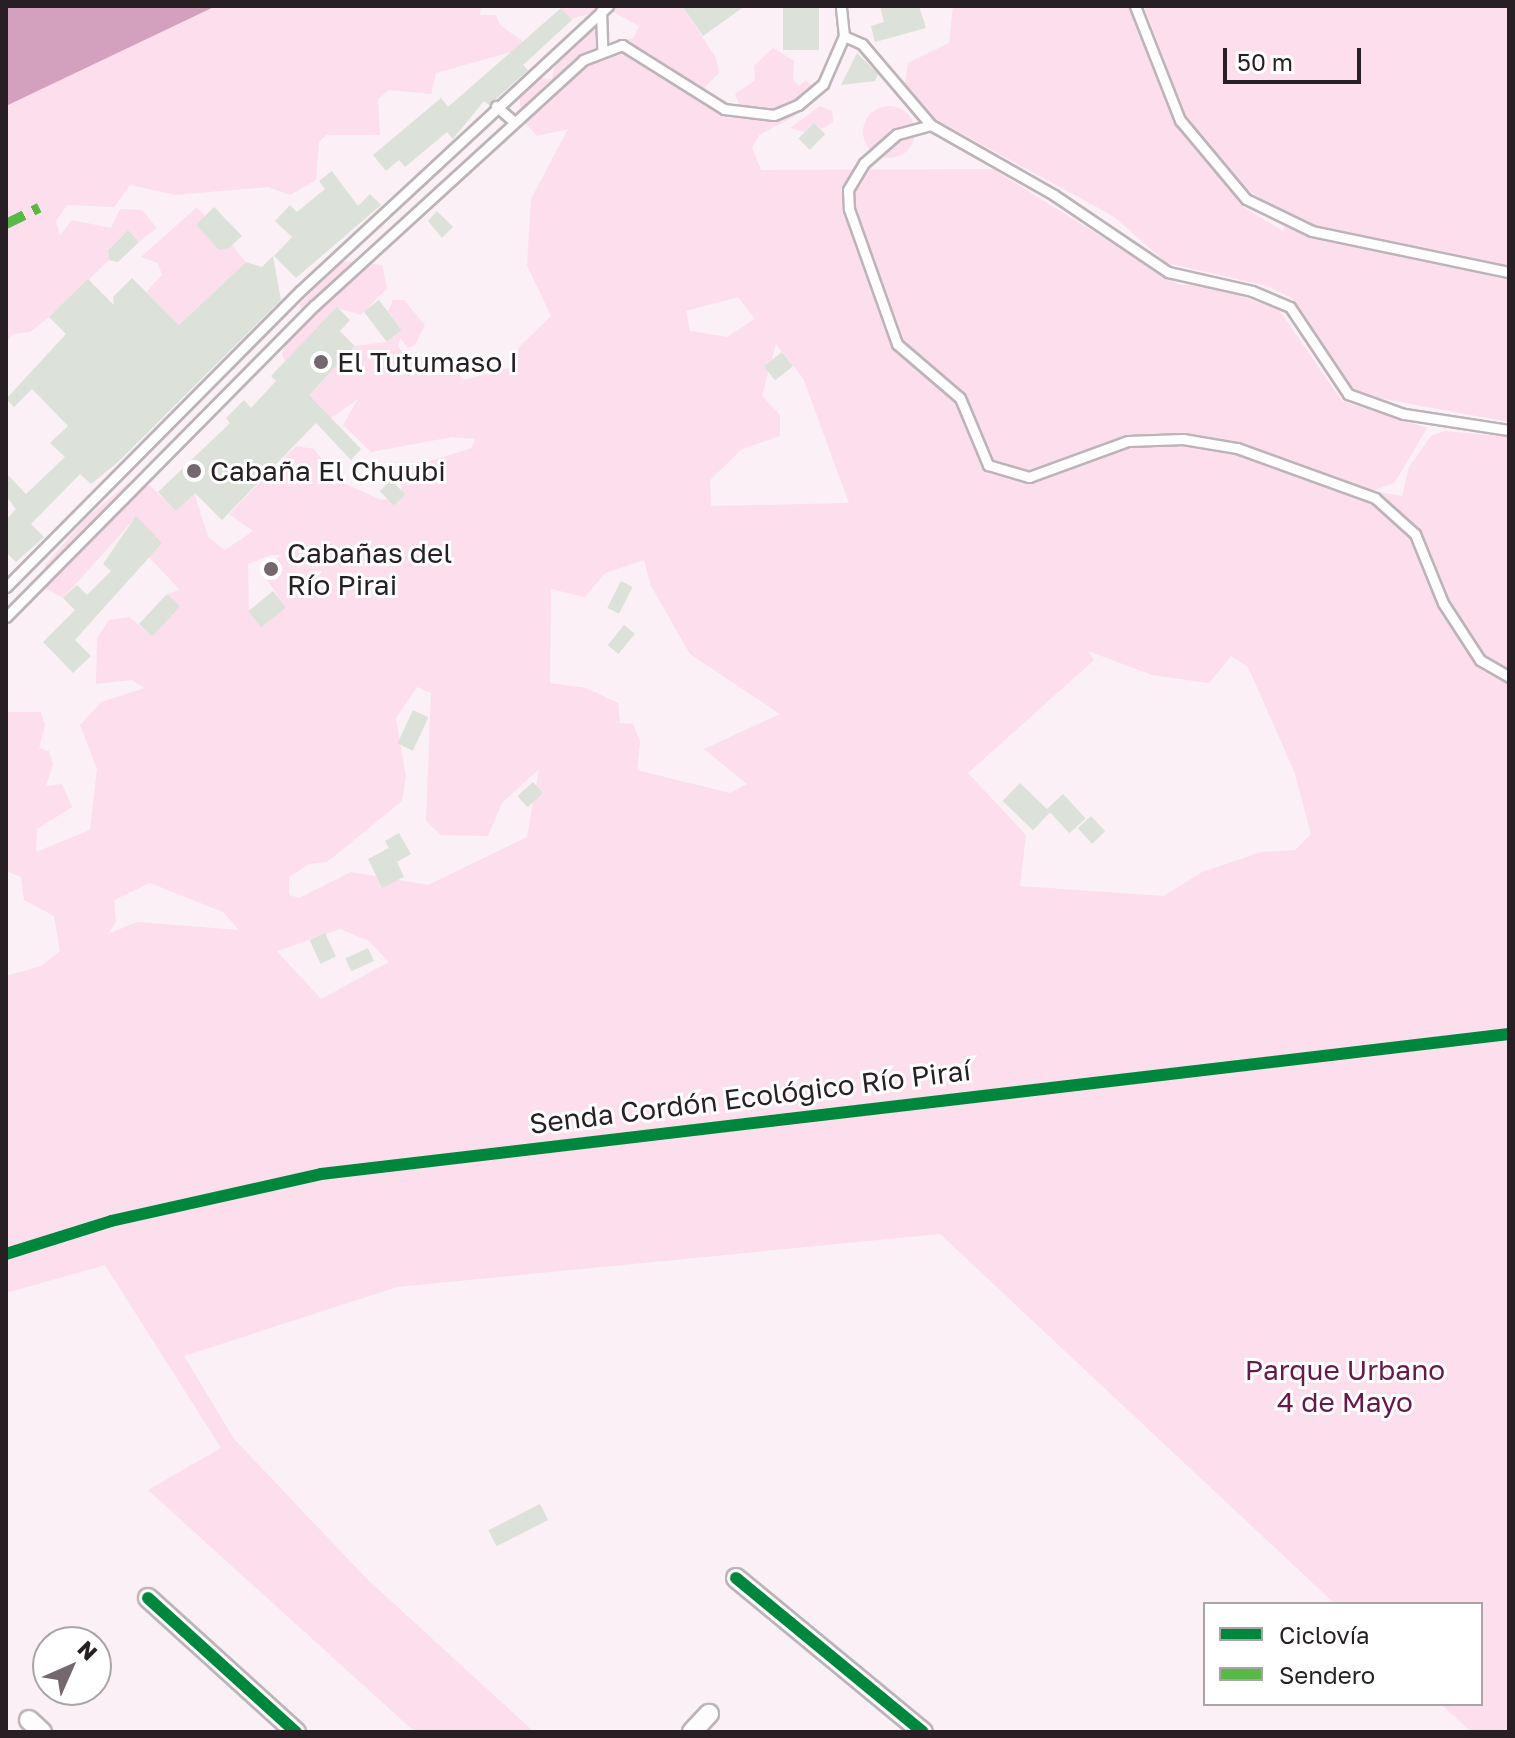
<!DOCTYPE html>
<html>
<head>
<meta charset="utf-8">
<style>
	body { margin:0 }
	#map { position:relative; width:1515px; height:1738px; overflow:hidden; background:#faf0f5; font-family:"Golos Text",sans-serif }
	div>[style] { position:absolute }
	.green>* { inset:0; background:#fcdeed }
	.round { border-radius:50% }
	.water>* { inset:0; background:#d3a1bd }
	.building>* { inset:0; background:#dce2da; transform-origin:0 0 }
	.roads { filter:drop-shadow(2px 0 #bdb4b8) drop-shadow(-2px 0 #bdb4b8) drop-shadow(0 2px #bdb4b8) drop-shadow(0 -2px #bdb4b8) }
	.lane>* { height:9px; margin:-4.5px; padding:0 4.5px; transform-origin:4.5px; border-radius:4.5px; background:#fefdfe }
	.street>* { height:18px; margin:-9px; padding:0 9px; transform-origin:9px; border-radius:9px; background:#fefdfe }
	.quiet>* { height:10px; margin-top:-5px; transform-origin:0; background:repeating-linear-gradient(90deg,#58b947 0 20px,transparent 0 30px) }
	.cycleway>* { height:12px; margin:-6px; padding:0 6px; transform-origin:6px; border-radius:6px; background:#00873e }
	.dots>* { width:22px; height:22px; translate:-50% -50%; box-sizing:border-box; border:4px solid #fff; border-radius:50% }
	span { translate:-50% -50%; white-space:nowrap; text-align:center; line-height:1.15; -webkit-text-stroke:6px #fff; paint-order:stroke }
	.poi-label { font-size:28px; color:#281f24 }
	.left { translate:0 -50%; text-align:left }
	.street-label { font-size:28px; color:#281f24 }
	.park-label { font-size:28px; color:#67184c }
	.frame { position:absolute; inset:0; border:8px solid #281f24; pointer-events:none }
	.legend { position:absolute; left:1203px; top:1602px; width:280px; height:104px; box-sizing:border-box; background:#fff; border:2px solid #a9a5a7; margin:0; padding:10px 14px; list-style:none; font-size:24px; color:#281f24 }
	.legend li { display:flex; align-items:center; gap:16px; height:40px }
	.legend b { width:40px; border:2px solid #a9a5a7 }
	.north { position:absolute; left:32px; top:1626px; width:80px; height:80px; box-sizing:border-box; background:#fff; border:2px solid #a9a5a7; border-radius:50%; rotate:45deg; font-size:22px; font-weight:700; line-height:32px; text-align:center; color:#281f24 }
	.north::after { content:''; display:block; margin:auto; width:28px; height:36px; background:#72686d; clip-path:polygon(50% 0,100% 100%,50% 72%,0 100%) }
	.scale { position:absolute; left:1223px; top:48px; width:138px; height:36px; box-sizing:border-box; border:4px solid #281f24; border-top:0; padding-left:10px; font-size:24px; line-height:28px; white-space:nowrap; color:#281f24; -webkit-text-stroke:6px #fff; paint-order:stroke }
</style>
</head>
<body>
<div id="map">
	<div class="green">
		<i style="clip-path:polygon(216px 6px,481px 6px,480px 15px,496px 15px,500px 25px,521px 40px,522px 49px,436px 73px,431px 94px,389px 90px,378px 99px,380px 135px,326px 135px,319px 142px,316px 180px,290px 195px,268px 187px,175px 195px,130px 185px,114px 207px,67px 205px,56px 221px,60px 235px,72px 220px,111px 228px,120px 209px,142px 210px,157px 228px,139px 242px,128px 230px,108px 249px,109px 260px,49px 317px,30px 332px,12px 334px,6px 344px,6px 106px)"></i>
		<i style="clip-path:polygon(evenodd,559px 6px,682px 6px,716px 58px,719px 73px,703px 89px,732px 117px,744px 114px,735px 94px,755px 80px,754px 66px,773px 48px,794px 61px,793px 80px,799px 86px,806px 80px,816px 91px,795px 116px,759px 135px,752px 148px,761px 170px,993px 169px,1177px 284px,1219px 288px,1279px 310px,1342px 401px,1427px 428px,1395px 482px,1373px 491px,1402px 496px,1409px 467px,1431px 436px,1445px 431px,1509px 437px,1509px 1732px,1471px 1732px,1441px 1704px,1481px 1704px,1481px 1604px,1335px 1604px,940px 1234px,397px 1287px,184px 1356px,234px 1439px,367px 1579px,534px 1732px,415px 1732px,148px 1490px,221px 1448px,105px 1265px,6px 1293px,6px 976px,41px 966px,60px 951px,54px 916px,24px 900px,21px 877px,6px 871px,6px 712px,41px 712px,45px 725px,39px 748px,49px 751px,53px 764px,46px 786px,62px 784px,72px 807px,37px 829px,36px 852px,90px 830px,97px 769px,80px 725px,101px 702px,145px 688px,132px 680px,96px 684px,97px 638px,109px 620px,129px 617px,151px 635px,180px 606px,167px 594px,180px 590px,149px 557px,162px 543px,136px 517px,63px 598px,45px 588px,45px 565px,86px 518px,127px 484px,150px 486px,176px 510px,194px 492px,208px 537px,225px 550px,253px 531px,229px 514px,296px 446px,314px 449px,326px 465px,328px 484px,339px 481px,381px 500px,401px 498px,402px 480px,414px 466px,472px 448px,475px 439px,452px 437px,371px 452px,343px 425px,358px 399px,331px 418px,309px 395px,355px 346px,387px 342px,402px 330px,388px 311px,393px 300px,404px 300px,425px 325px,415px 345px,408px 348px,400px 338px,398px 347px,415px 363px,431px 353px,450px 357px,463px 380px,513px 367px,519px 347px,551px 316px,527px 265px,531px 199px,568px 129px,537px 136px,521px 118px,519px 87px,534px 77px,552px 79px,556px 57px,573px 51px,578px 37px,591px 30px,610px 32px,611px 48px,634px 37px,639px 26px,607px 9px,570px 19px,559px 6px,738px 297px,755px 319px,727px 337px,690px 331px,686px 311px,738px 297px,559px 6px,776px 344px,803px 378px,849px 503px,711px 506px,710px 480px,742px 449px,780px 436px,780px 415px,762px 396px,776px 344px,559px 6px,271px 555px,282px 555px,267px 564px,265px 577px,286px 607px,262px 627px,249px 612px,248px 564px,271px 555px,559px 6px,644px 560px,651px 586px,690px 654px,780px 714px,704px 749px,747px 784px,730px 793px,637px 770px,640px 741px,633px 724px,620px 723px,618px 703px,586px 688px,550px 683px,551px 589px,585px 597px,605px 573px,644px 560px,559px 6px,1088px 651px,1152px 675px,1209px 683px,1231px 656px,1248px 667px,1294px 771px,1311px 834px,1295px 850px,1261px 852px,1202px 872px,1164px 896px,1020px 886px,1026px 835px,968px 773px,1094px 660px,1088px 651px,559px 6px,417px 687px,431px 693px,426px 821px,441px 835px,488px 836px,502px 803px,539px 769px,527px 837px,428px 885px,351px 872px,299px 898px,289px 895px,289px 877px,309px 864px,327px 862px,402px 801px,406px 777px,396px 718px,417px 687px,559px 6px,150px 883px,223px 912px,239px 930px,137px 922px,108px 934px,116px 922px,114px 900px,150px 883px,559px 6px,340px 929px,369px 941px,389px 962px,321px 999px,277px 951px,340px 929px)"></i>
		<i style="clip-path:polygon(953px 6px,1128px 6px,1173px 121px,1242px 206px,1284px 232px,1285px 214px,1245px 188px,1185px 114px,1144px 6px,1509px 6px,1509px 274px,1461px 269px,1509px 280px,1509px 422px,1362px 395px,1349px 387px,1292px 298px,1267px 286px,1167px 263px,1113px 216px,935px 119px,905px 84px,908px 63px,949px 43px)"></i>
		<i style="clip-path:polygon(820px 106px,832px 111px,833px 122px,821px 129px,814px 123px,805px 132px,790px 128px)"></i>
		<i class="round" style="left:863px;top:106px;width:52px;height:52px"></i>
		<i style="clip-path:polygon(197px 207px,205px 216px,196px 225px,219px 250px,232px 245px,246px 262px,179px 325px,146px 292px,162px 275px,158px 263px,141px 257px)"></i>
		<i style="clip-path:polygon(339px 261px,382px 265px,387px 288px,361px 315px,337px 308px,286px 366px,282px 353px,302px 316px,300px 304px)"></i>
	</div>
	<div class="water">
		<i style="clip-path:polygon(6px 6px,216px 6px,6px 106px)"></i>
	</div>
	<div class="building">
		<i style="clip-path:polygon(682px 6px,745px 6px,703px 36px)"></i>
		<i style="left:783px;top:6px;width:36px;height:44px"></i>
		<i style="clip-path:polygon(880px 6px,919px 6px,926px 28px,875px 42px,871px 26px,884px 22px)"></i>
		<i style="clip-path:polygon(561px 8px,572px 20px,523px 65px,528px 70px,489px 105px,484px 101px,453px 139px,447px 132px,405px 167px,399px 160px,386px 171px,373px 155px,441px 98px,448px 107px)"></i>
		<i style="clip-path:polygon(857px 53px,878px 74px,875px 81px,841px 85px)"></i>
		<i style="left:814px;top:123px;width:16px;height:22px;rotate:45deg"></i>
		<i style="clip-path:polygon(332px 171px,358px 206px,370px 194px,381px 205px,296px 278px,274px 256px,292px 237px,275px 221px,290px 205px,297px 212px,325px 189px,319px 181px)"></i>
		<i style="clip-path:polygon(214px 207px,242px 236px,229px 248px,219px 250px,196px 225px)"></i>
		<i style="clip-path:polygon(437px 211px,453px 227px,442px 238px,428px 221px)"></i>
		<i style="clip-path:polygon(128px 230px,139px 242px,118px 262px,109px 260px,108px 250px)"></i>
		<i style="clip-path:polygon(273px 256px,281px 300px,118px 462px,91px 484px,80px 474px,31px 524px,44px 537px,16px 562px,6px 552px,6px 520px,16px 509px,6px 496px,6px 473px,26px 494px,65px 457px,50px 443px,68px 426px,32px 389px,14px 407px,6px 399px,66px 334px,49px 317px,88px 279px,114px 305px,113px 297px,132px 278px,179px 325px,246px 262px,262px 267px)"></i>
		<i style="left:379px;top:300px;width:38px;height:19px;rotate:53deg"></i>
		<i style="clip-path:polygon(337px 307px,350px 320px,340px 331px,355px 346px,309px 395px,361px 449px,351px 460px,316px 423px,222px 520px,195px 493px,176px 511px,158px 492px,230px 423px,226px 418px,244px 400px,251px 408px,276px 381px,271px 376px)"></i>
		<i style="left:782px;top:352px;width:18px;height:23px;rotate:52deg"></i>
		<i style="left:391px;top:480px;width:20px;height:16px;rotate:45deg"></i>
		<i style="clip-path:polygon(136px 516px,162px 543px,75px 640px,91px 656px,73px 673px,43px 642px,75px 610px,63px 598px,77px 585px,87px 595px,111px 571px,103px 564px)"></i>
		<i style="left:621px;top:581px;width:13px;height:30px;rotate:27deg"></i>
		<i style="left:273px;top:591px;width:21px;height:32px;rotate:51deg"></i>
		<i style="left:167px;top:594px;width:18px;height:41px;rotate:43deg"></i>
		<i style="left:624px;top:625px;width:14px;height:26px;rotate:39deg"></i>
		<i style="left:413px;top:710px;width:17px;height:37px;rotate:25deg"></i>
		<i style="left:533px;top:782px;width:15px;height:21px;rotate:48deg"></i>
		<i style="left:1020px;top:783px;width:42px;height:25px;rotate:44deg"></i>
		<i style="left:1063px;top:794px;width:33px;height:22px;rotate:47deg"></i>
		<i style="left:1091px;top:816px;width:21px;height:18px;rotate:47deg"></i>
		<i style="clip-path:polygon(399px 833px,411px 854px,397px 862px,404px 877px,382px 888px,368px 859px,389px 848px,385px 841px)"></i>
		<i style="left:325px;top:933px;width:26px;height:17px;rotate:65deg"></i>
		<i style="left:368px;top:948px;width:14px;height:25px;rotate:65deg"></i>
		<i style="left:540px;top:1504px;width:18px;height:58px;rotate:63deg"></i>
	</div>
	<div class="roads">
		<div class="lane">
			<i style="left:1135px;top:6px;width:123px;rotate:68.5deg"></i>
			<i style="left:1180px;top:120px;width:103px;rotate:50.1deg"></i>
			<i style="left:1246px;top:199px;width:73px;rotate:25.9deg"></i>
			<i style="left:1312px;top:231px;width:201px;rotate:11.8deg"></i>
			<i style="left:601px;top:11px;width:37px;rotate:88deg"></i>
			<i style="left:844px;top:36px;width:20px;rotate:24deg"></i>
			<i style="left:862px;top:44px;width:106px;rotate:49.6deg"></i>
			<i style="left:931px;top:125px;width:142px;rotate:29.6deg"></i>
			<i style="left:1054px;top:195px;width:138px;rotate:34deg"></i>
			<i style="left:1168px;top:272px;width:86px;rotate:12.7deg"></i>
			<i style="left:1252px;top:291px;width:41px;rotate:22.8deg"></i>
			<i style="left:1290px;top:307px;width:105px;rotate:56.3deg"></i>
			<i style="left:1348px;top:394px;width:59px;rotate:19.7deg"></i>
			<i style="left:1404px;top:414px;width:106px;rotate:8.7deg"></i>
			<i style="left:496px;top:106px;width:23px;rotate:41deg"></i>
			<i style="left:931px;top:125px;width:35px;rotate:165deg"></i>
			<i style="left:897px;top:134px;width:44px;rotate:138.7deg"></i>
			<i style="left:864px;top:163px;width:31px;rotate:121deg"></i>
			<i style="left:848px;top:190px;width:19px;rotate:87deg"></i>
			<i style="left:849px;top:209px;width:143px;rotate:70.4deg"></i>
			<i style="left:897px;top:344px;width:83px;rotate:40.6deg"></i>
			<i style="left:960px;top:398px;width:73px;rotate:67.3deg"></i>
			<i style="left:988px;top:465px;width:43px;rotate:16.3deg"></i>
			<i style="left:1029px;top:477px;width:105px;rotate:-20deg"></i>
			<i style="left:1128px;top:441px;width:55px;rotate:-2.1deg"></i>
			<i style="left:1183px;top:439px;width:55px;rotate:9.5deg"></i>
			<i style="left:1237px;top:448px;width:147px;rotate:19.9deg"></i>
			<i style="left:1375px;top:498px;width:54px;rotate:42deg"></i>
			<i style="left:1415px;top:534px;width:74px;rotate:67.9deg"></i>
			<i style="left:1443px;top:603px;width:68px;rotate:57deg"></i>
			<i style="left:1480px;top:660px;width:34px;rotate:30deg"></i>
			<i style="left:6px;top:587px;width:417px;rotate:-45.2deg"></i>
			<i style="left:300px;top:291px;width:420px;rotate:-42.8deg"></i>
			<i style="left:6px;top:617px;width:439px;rotate:-45.3deg"></i>
			<i style="left:315px;top:305px;width:363px;rotate:-42.4deg"></i>
			<i style="left:583px;top:60px;width:42px;rotate:-21deg"></i>
			<i style="left:622px;top:45px;width:120px;rotate:32.1deg"></i>
			<i style="left:724px;top:109px;width:50px;rotate:6.8deg"></i>
			<i style="left:774px;top:115px;width:26px;rotate:-23deg"></i>
			<i style="left:798px;top:105px;width:33px;rotate:-40deg"></i>
			<i style="left:823px;top:84px;width:52px;rotate:-66.4deg"></i>
			<i style="left:844px;top:36px;width:30px;rotate:-96deg"></i>
		</div>
		<div class="street">
			<i style="left:736px;top:1578px;width:242px;rotate:39.5deg"></i>
			<i style="left:148px;top:1598px;width:200px;rotate:42.2deg"></i>
			<i style="left:29px;top:1720px;width:18px;rotate:43deg"></i>
			<i style="left:692px;top:1732px;width:25px;rotate:-47deg"></i>
		</div>
	</div>
	<div class="quiet">
		<i style="left:6px;top:224px;width:37px;rotate:-26deg"></i>
	</div>
	<div class="cycleway">
		<i style="left:6px;top:1254px;width:110px;rotate:-17.4deg"></i>
		<i style="left:111px;top:1221px;width:215px;rotate:-12.6deg"></i>
		<i style="left:321px;top:1174px;width:1196px;rotate:-6.72deg"></i>
		<i style="left:736px;top:1578px;width:242px;rotate:39.5deg"></i>
		<i style="left:148px;top:1598px;width:200px;rotate:42.2deg"></i>
	</div>
	<div class="dots">
		<i style="left:321px;top:362px;background:#72686d"></i>
		<i style="left:194px;top:471px;background:#72686d"></i>
		<i style="left:271px;top:569px;background:#72686d"></i>
	</div>
	<div class="poi-label">
		<span class="left" style="left:337px;top:362px">El Tutumaso I</span>
		<span class="left" style="left:210px;top:471px">Cabaña El Chuubi</span>
		<span class="left" style="left:287px;top:569px">Cabañas del<br>Río Pirai</span>
	</div>
	<div class="street-label">
		<span style="left:750px;top:1097px;rotate:-7deg">Senda Cordón Ecológico Río Piraí</span>
	</div>
	<div class="park-label">
		<span style="left:1345px;top:1386px">Parque Urbano<br>4 de Mayo</span>
	</div>
	<div class="frame"></div>
	<ul class="legend">
	<li><b style="height:10px;background:#00873e"></b>Ciclovía</li>
	<li><b style="height:10px;background:#58b947"></b>Sendero</li>
	</ul>
	<div class="north">N</div>
	<div class="scale">50 m</div>
</div>
</body>
</html>
